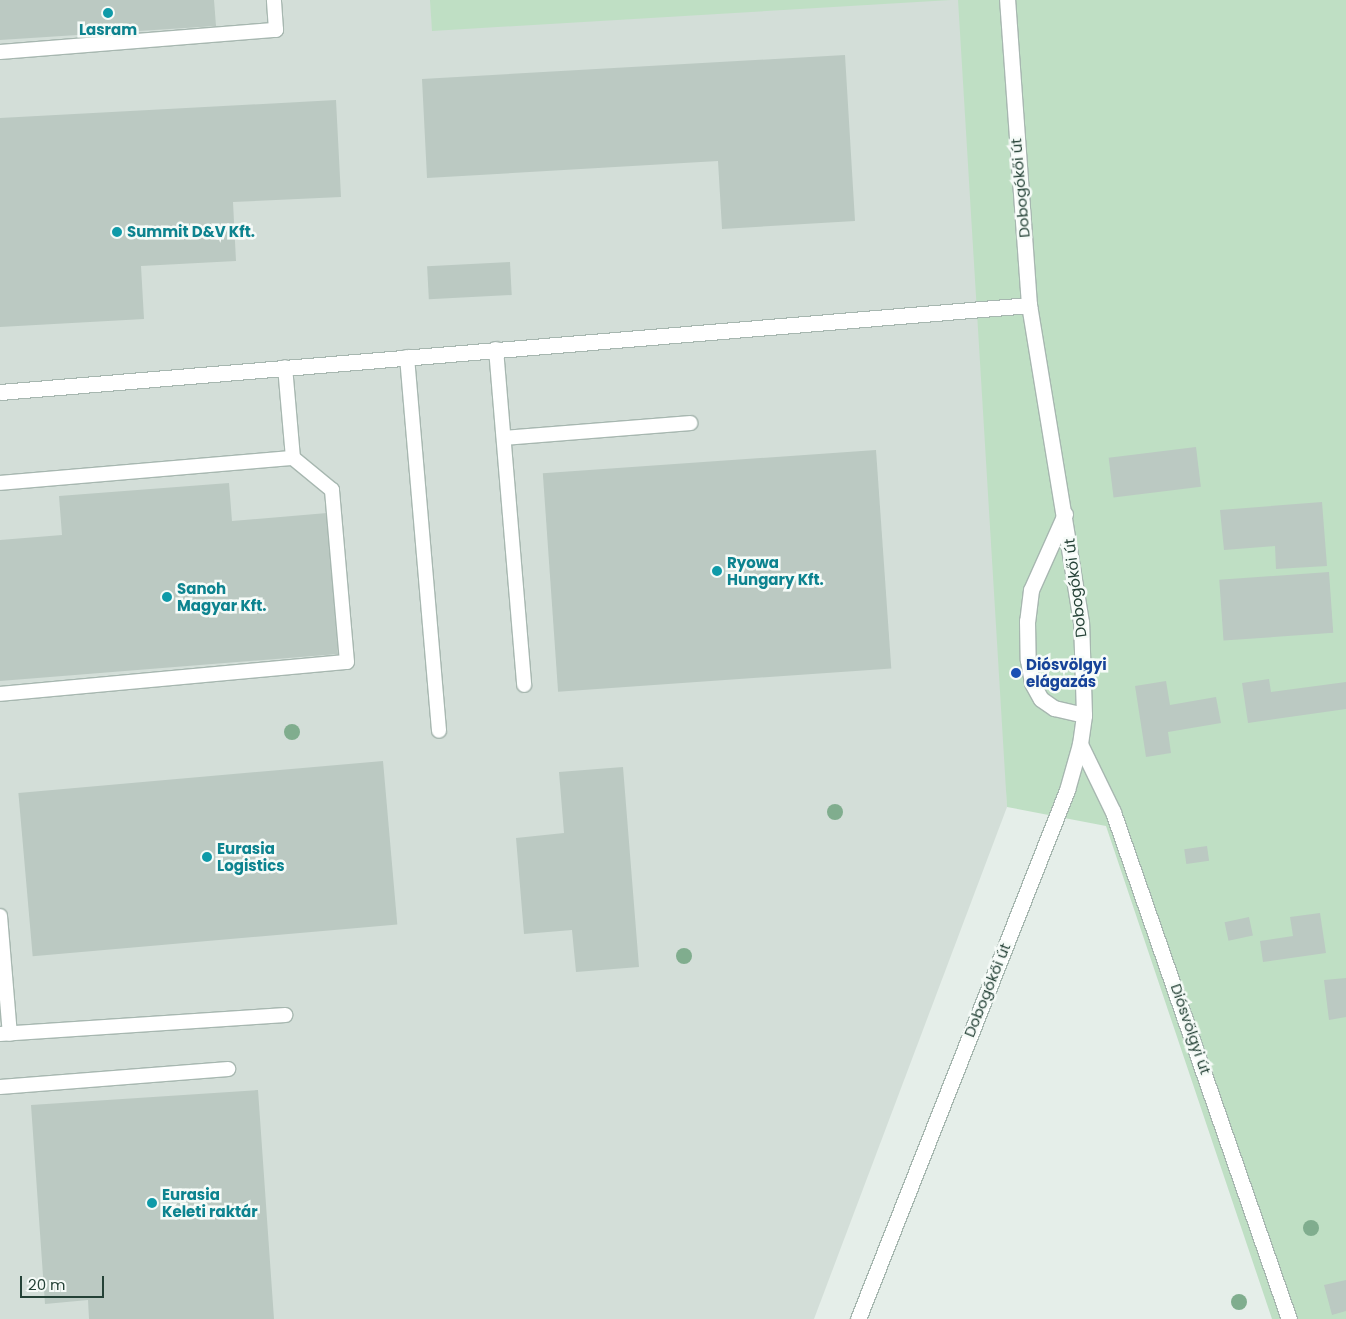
<!DOCTYPE html>
<html>
<head>
<meta charset="utf-8">
<style>
	body { margin:0 }
	#map { position:relative; width:1346px; height:1319px; overflow:hidden; background:#e5eee9; font-family:Poppins,sans-serif }
	div>[style] { position:absolute }
	.built>* { inset:0; background:#d3ded8 }
	.green>* { inset:0; background:#bfdfc4 }
	.building>* { inset:0; background:#bbc9c2; transform-origin:0 0 }
	.roads { filter:drop-shadow(1px 0 #a7b7b0) drop-shadow(-1px 0 #a7b7b0) drop-shadow(0 1px #a7b7b0) drop-shadow(0 -1px #a7b7b0) }
	.lane>* { height:14px; margin:-7px; padding:0 7px; transform-origin:7px; border-radius:7px; background:#fff }
	.street>* { height:15px; margin:-7.5px; padding:0 7.5px; transform-origin:7.5px; border-radius:7.5px; background:#fff }
	.secondary>* { height:15px; margin:-7.5px; padding:0 7.5px; transform-origin:7.5px; border-radius:7.5px; background:#fff }
	.trees>* { width:16px; height:16px; margin:-8px; border-radius:50%; background:#80ad8e }
	.dots>* { width:14px; height:14px; translate:-50% -50%; box-sizing:border-box; border:2px solid #f6fbf8; border-radius:50% }
	span { translate:-50% -50%; white-space:nowrap; text-align:center; line-height:1.15; -webkit-text-stroke:5px #f6fbf8; paint-order:stroke }
	.culture-label { font-size:15px; color:#0d838f; font-weight:700 }
	.left { translate:0 -50%; text-align:left }
	.street-label { font-size:15px; color:#244136 }
	.transit-label { font-size:15px; color:#164399; font-weight:700 }
	.scale { position:absolute; left:20px; top:1276px; width:84px; height:22px; box-sizing:border-box; border:2px solid #244136; border-top:0; padding-left:6px; font-size:15px; line-height:18px; white-space:nowrap; color:#244136; -webkit-text-stroke:4px #f6fbf8; paint-order:stroke }
</style>
</head>
<body>
<div id="map">
	<div class="built">
		<i style="clip-path:polygon(0 0,966px 0,998px 567px,1007px 807px,814px 1319px,0 1319px)"></i>
	</div>
	<div class="green">
		<i style="clip-path:polygon(430px 0,951px 0,432px 31px)"></i>
		<i style="clip-path:polygon(958px 0,1346px 0,1346px 1319px,1272px 1319px,1106px 826px,1007px 807px)"></i>
	</div>
	<div class="building">
		<i style="clip-path:polygon(0 0,214px 0,216px 26px,0 40px)"></i>
		<i style="clip-path:polygon(845px 55px,855px 221px,722px 229px,718px 161px,427px 178px,422px 79px)"></i>
		<i style="clip-path:polygon(336px 100px,341px 197px,233px 202px,236px 261px,141px 266px,144px 319px,0 327px,0 118px)"></i>
		<i style="left:510px;top:262px;width:33px;height:83px;rotate:87deg"></i>
		<i style="left:1196px;top:447px;width:40px;height:88px;rotate:83deg"></i>
		<i style="left:876px;top:450px;width:219px;height:334px;rotate:86deg"></i>
		<i style="clip-path:polygon(229px 483px,232px 521px,327px 513px,338px 654px,0 681px,0 540px,62px 535px,59px 496px)"></i>
		<i style="clip-path:polygon(1322px 502px,1327px 566px,1276px 569px,1275px 546px,1224px 550px,1220px 510px)"></i>
		<i style="left:1329px;top:572px;width:61px;height:110px;rotate:86deg"></i>
		<i style="clip-path:polygon(1269px 679px,1271px 692px,1346px 682px,1346px 709px,1248px 723px,1242px 683px)"></i>
		<i style="clip-path:polygon(1166px 681px,1170px 705px,1216px 697px,1221px 723px,1168px 732px,1171px 753px,1146px 757px,1135px 686px)"></i>
		<i style="left:383px;top:761px;width:164px;height:366px;rotate:85deg"></i>
		<i style="clip-path:polygon(623px 767px,639px 967px,576px 972px,572px 930px,524px 934px,516px 838px,564px 833px,559px 772px)"></i>
		<i style="left:1207px;top:846px;width:15px;height:23px;rotate:82deg"></i>
		<i style="clip-path:polygon(1320px 913px,1326px 953px,1263px 962px,1260px 941px,1293px 936px,1290px 917px)"></i>
		<i style="left:1249px;top:917px;width:19px;height:25px;rotate:78deg"></i>
		<i style="clip-path:polygon(1346px 978px,1346px 1017px,1329px 1020px,1324px 980px)"></i>
		<i style="clip-path:polygon(258px 1090px,274px 1319px,89px 1319px,88px 1300px,45px 1304px,31px 1105px)"></i>
		<i style="clip-path:polygon(1346px 1280px,1346px 1311px,1332px 1315px,1324px 1285px)"></i>
	</div>
	<div class="roads">
		<div class="lane">
			<i style="left:0;top:52px;width:277px;rotate:-4.6deg"></i>
			<i style="left:276px;top:30px;width:30px;rotate:-94deg"></i>
			<i style="left:496px;top:349px;width:337px;rotate:85.2deg"></i>
			<i style="left:407px;top:357px;width:375px;rotate:85.1deg"></i>
			<i style="left:504px;top:438px;width:187px;rotate:-4.6deg"></i>
			<i style="left:0;top:483px;width:294px;rotate:-4.9deg"></i>
			<i style="left:0;top:694px;width:348px;rotate:-5.3deg"></i>
			<i style="left:347px;top:662px;width:173px;rotate:-95deg"></i>
			<i style="left:332px;top:490px;width:50px;rotate:-140.6deg"></i>
			<i style="left:293px;top:458px;width:91px;rotate:-95deg"></i>
			<i style="left:0;top:916px;width:118px;rotate:85.2deg"></i>
			<i style="left:0;top:1034px;width:286px;rotate:-3.8deg"></i>
			<i style="left:0;top:1087px;width:229px;rotate:-4.5deg"></i>
		</div>
		<div class="street">
			<i style="left:0;top:392px;width:1033px;rotate:-4.83deg"></i>
			<i style="left:1065px;top:514px;width:83px;rotate:114.1deg"></i>
			<i style="left:1031px;top:590px;width:31px;rotate:97deg"></i>
			<i style="left:1027px;top:621px;width:39px;rotate:89deg"></i>
			<i style="left:1028px;top:660px;width:23px;rotate:80deg"></i>
			<i style="left:1032px;top:683px;width:18px;rotate:61deg"></i>
			<i style="left:1041px;top:699px;width:16px;rotate:35deg"></i>
			<i style="left:1054px;top:708px;width:31px;rotate:13deg"></i>
			<i style="left:1080px;top:744px;width:76px;rotate:64.1deg"></i>
			<i style="left:1113px;top:812px;width:537px;rotate:70.86deg"></i>
		</div>
		<div class="secondary">
			<i style="left:858px;top:1319px;width:569px;rotate:-68.44deg"></i>
			<i style="left:1067px;top:790px;width:48px;rotate:-74.2deg"></i>
			<i style="left:1080px;top:744px;width:29px;rotate:-82deg"></i>
			<i style="left:1084px;top:715px;width:93px;rotate:-91.8deg"></i>
			<i style="left:1081px;top:622px;width:321px;rotate:-99.3deg"></i>
			<i style="left:1029px;top:305px;width:306px;rotate:-94.1deg"></i>
		</div>
	</div>
	<div class="trees">
		<i style="left:292px;top:732px"></i>
		<i style="left:835px;top:812px"></i>
		<i style="left:684px;top:956px"></i>
		<i style="left:1311px;top:1228px"></i>
		<i style="left:1239px;top:1302px"></i>
	</div>
	<div class="dots">
		<i style="left:108px;top:13px;background:#0f9aa8"></i>
		<i style="left:117px;top:232px;background:#0f9aa8"></i>
		<i style="left:717px;top:571px;background:#0f9aa8"></i>
		<i style="left:167px;top:597px;background:#0f9aa8"></i>
		<i style="left:1016px;top:673px;background:#1a4fb4"></i>
		<i style="left:207px;top:857px;background:#0f9aa8"></i>
		<i style="left:152px;top:1203px;background:#0f9aa8"></i>
	</div>
	<div class="culture-label">
		<span style="left:108px;top:30px">Lasram</span>
		<span class="left" style="left:127px;top:232px">Summit D&amp;V Kft.</span>
		<span class="left" style="left:727px;top:571px">Ryowa<br>Hungary Kft.</span>
		<span class="left" style="left:177px;top:597px">Sanoh<br>Magyar Kft.</span>
		<span class="left" style="left:217px;top:857px">Eurasia<br>Logistics</span>
		<span class="left" style="left:162px;top:1203px">Eurasia<br>Keleti raktár</span>
	</div>
	<div class="street-label">
		<span style="left:1020px;top:188px;rotate:-95deg">Dobogókői út</span>
		<span style="left:1075px;top:588px;rotate:-97deg">Dobogókői út</span>
		<span style="left:987px;top:990px;rotate:-68deg">Dobogókői út</span>
		<span style="left:1191px;top:1029px;rotate:71deg">Diósvölgyi út</span>
	</div>
	<div class="transit-label">
		<span class="left" style="left:1026px;top:673px">Diósvölgyi<br>elágazás</span>
	</div>
	<div class="scale">20 m</div>
</div>
</body>
</html>
